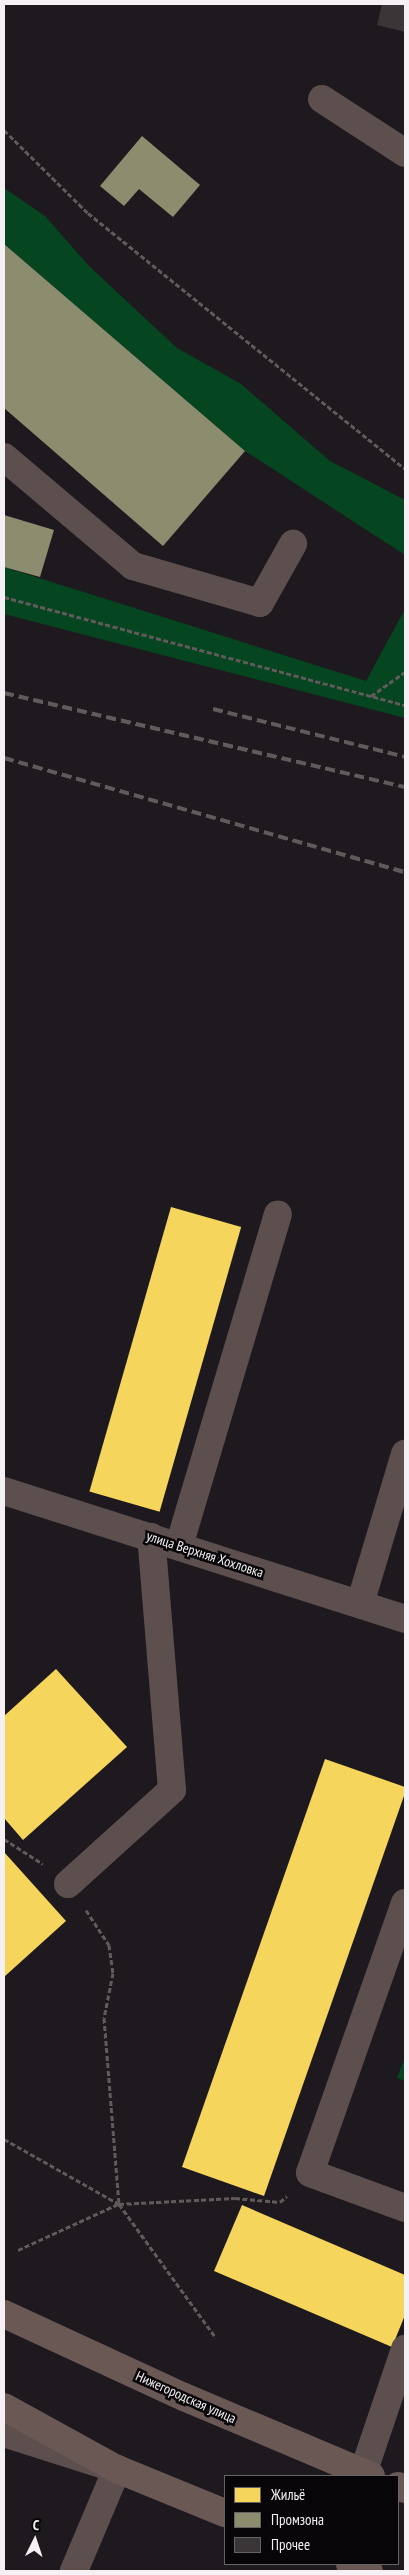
<!DOCTYPE html>
<html>
<head>
<meta charset="utf-8">
<style>
	body { margin:0 }
	#map { position:relative; width:409px; height:2575px; overflow:hidden; background:#1e191e; font-family:"PT Sans Narrow",sans-serif }
	div>[style] { position:absolute }
	.green>* { inset:0; background:#05451f }
	.homes>* { inset:0; background:#f6d55c; transform-origin:0 0 }
	.industry>* { inset:0; background:#8c8c6e }
	.building>* { inset:0; background:#3a3537 }
	.path>* { height:3px; margin-top:-1.5px; transform-origin:0; background:repeating-linear-gradient(90deg,#625a5a 0 5px,transparent 0 7.5px) }
	.minor>* { height:28px; margin:-14px; padding:0 14px; transform-origin:14px; border-radius:14px; background:#5c4f4e }
	.major>* { height:28px; margin:-14px; padding:0 14px; transform-origin:14px; border-radius:14px; background:#6a5855 }
	.rail>* { height:4px; margin-top:-2px; transform-origin:0; background:repeating-linear-gradient(90deg,#625a5a 0 10px,transparent 0 15px) }
	span { translate:-50% -50%; white-space:nowrap; text-align:center; line-height:1.15; -webkit-text-stroke:5px #070507; paint-order:stroke }
	.street-label { font-size:14px; color:#f4f0f4 }
	.frame { position:absolute; inset:0; border:5px solid #f4f0f4; pointer-events:none }
	.legend { position:absolute; left:224px; top:2475px; width:175px; height:90px; box-sizing:border-box; background:#070507; border:1px solid #666366; margin:0; padding:6px 9px; list-style:none; font-size:15px; color:#f4f0f4 }
	.legend li { display:flex; align-items:center; gap:10px; height:25px }
	.legend b { width:25px; border:1px solid #666366 }
	.north { position:absolute; left:10px; top:2515px; width:50px; height:50px; -webkit-text-stroke:4px #070507; paint-order:stroke; rotate:4deg; font-size:14px; font-weight:700; line-height:20px; text-align:center; color:#f4f0f4 }
	.north::after { content:''; display:block; margin:auto; width:18px; height:22px; background:#f4f0f4; clip-path:polygon(50% 0,100% 100%,50% 72%,0 100%) }
</style>
</head>
<body>
<div id="map">
	<div class="green">
		<i style="clip-path:polygon(4px 188px,45px 216px,89px 266px,177px 348px,241px 384px,330px 461px,405px 500px,405px 555px,245px 451px,4px 244px)"></i>
		<i style="clip-path:polygon(4px 567px,366px 681px,405px 609px,405px 718px,4px 614px)"></i>
		<i style="clip-path:polygon(405px 2057px,405px 2081px,397px 2078px)"></i>
	</div>
	<div class="homes">
		<i style="left:171px;top:1207px;width:73px;height:296px;rotate:16deg"></i>
		<i style="clip-path:polygon(56px 1669px,127px 1747px,23px 1840px,4px 1818px,4px 1716px)"></i>
		<i style="clip-path:polygon(325px 1759px,405px 1787px,405px 1793px,264px 2196px,182px 2167px)"></i>
		<i style="clip-path:polygon(4px 1852px,66px 1921px,4px 1977px)"></i>
		<i style="clip-path:polygon(242px 2205px,405px 2275px,405px 2315px,392px 2347px,214px 2271px)"></i>
	</div>
	<div class="industry">
		<i style="clip-path:polygon(142px 136px,200px 185px,173px 217px,139px 189px,124px 206px,100px 186px)"></i>
		<i style="clip-path:polygon(4px 244px,245px 451px,163px 546px,4px 408px)"></i>
		<i style="clip-path:polygon(4px 515px,54px 530px,40px 577px,4px 567px)"></i>
	</div>
	<div class="building">
		<i style="clip-path:polygon(382px 4px,405px 4px,405px 32px,377px 25px)"></i>
	</div>
	<div class="path">
		<i style="left:4px;top:130px;width:118px;rotate:44.7deg"></i>
		<i style="left:88px;top:213px;width:407px;rotate:38.9deg"></i>
		<i style="left:4px;top:597px;width:415px;rotate:15.1deg"></i>
		<i style="left:371px;top:696px;width:42px;rotate:-35.2deg"></i>
		<i style="left:4px;top:1839px;width:46px;rotate:32.7deg"></i>
		<i style="left:86px;top:1910px;width:42px;rotate:56.7deg"></i>
		<i style="left:109px;top:1945px;width:28px;rotate:82deg"></i>
		<i style="left:113px;top:1973px;width:46px;rotate:101.3deg"></i>
		<i style="left:104px;top:2018px;width:187px;rotate:85.4deg"></i>
		<i style="left:119px;top:2204px;width:116px;rotate:-3deg"></i>
		<i style="left:235px;top:2198px;width:45px;rotate:5.1deg"></i>
		<i style="left:280px;top:2202px;width:9px;rotate:-41deg"></i>
		<i style="left:4px;top:2139px;width:132px;rotate:29.5deg"></i>
		<i style="left:119px;top:2204px;width:165px;rotate:54.1deg"></i>
		<i style="left:18px;top:2250px;width:110px;rotate:-24.7deg"></i>
	</div>
	<div class="minor">
		<i style="left:322px;top:99px;width:99px;rotate:33deg"></i>
		<i style="left:4px;top:457px;width:169px;rotate:40.2deg"></i>
		<i style="left:133px;top:566px;width:132px;rotate:16.2deg"></i>
		<i style="left:260px;top:603px;width:68px;rotate:-60.8deg"></i>
		<i style="left:4px;top:1491px;width:421px;rotate:17.7deg"></i>
		<i style="left:179px;top:1546px;width:346px;rotate:-73.4deg"></i>
		<i style="left:360px;top:1604px;width:157px;rotate:-73.3deg"></i>
		<i style="left:68px;top:1884px;width:140px;rotate:-42.1deg"></i>
		<i style="left:172px;top:1790px;width:254px;rotate:-94.7deg"></i>
		<i style="left:405px;top:1903px;width:286px;rotate:109.4deg"></i>
		<i style="left:310px;top:2173px;width:101px;rotate:20.2deg"></i>
		<i style="left:4px;top:2433px;width:119px;rotate:17.7deg"></i>
		<i style="left:117px;top:2469px;width:111px;rotate:112.9deg"></i>
		<i style="left:363px;top:2473px;width:131px;rotate:-71.3deg"></i>
	</div>
	<div class="major">
		<i style="left:4px;top:2314px;width:198px;rotate:24.8deg"></i>
		<i style="left:184px;top:2397px;width:203px;rotate:22.9deg"></i>
		<i style="left:4px;top:2407px;width:129px;rotate:28.8deg"></i>
		<i style="left:117px;top:2469px;width:117px;rotate:22.2deg"></i>
		<i style="left:398px;top:2486px;width:8px;rotate:23deg"></i>
		<i style="left:350px;top:2564px;width:20px;rotate:20deg"></i>
	</div>
	<div class="rail">
		<i style="left:4px;top:693px;width:412px;rotate:13.2deg"></i>
		<i style="left:213px;top:709px;width:198px;rotate:14deg"></i>
		<i style="left:4px;top:758px;width:417px;rotate:15.9deg"></i>
	</div>
	<div class="street-label">
		<span style="left:205px;top:1554px;rotate:18deg">улица Верхняя Хохловка</span>
		<span style="left:186px;top:2397px;rotate:24deg">Нижегородская улица</span>
	</div>
	<div class="frame"></div>
	<ul class="legend">
	<li><b style="height:14px;background:#f6d55c"></b>Жильё</li>
	<li><b style="height:14px;background:#8c8c6e"></b>Промзона</li>
	<li><b style="height:14px;background:#3a3537"></b>Прочее</li>
	</ul>
	<div class="north">С</div>
</div>
</body>
</html>
